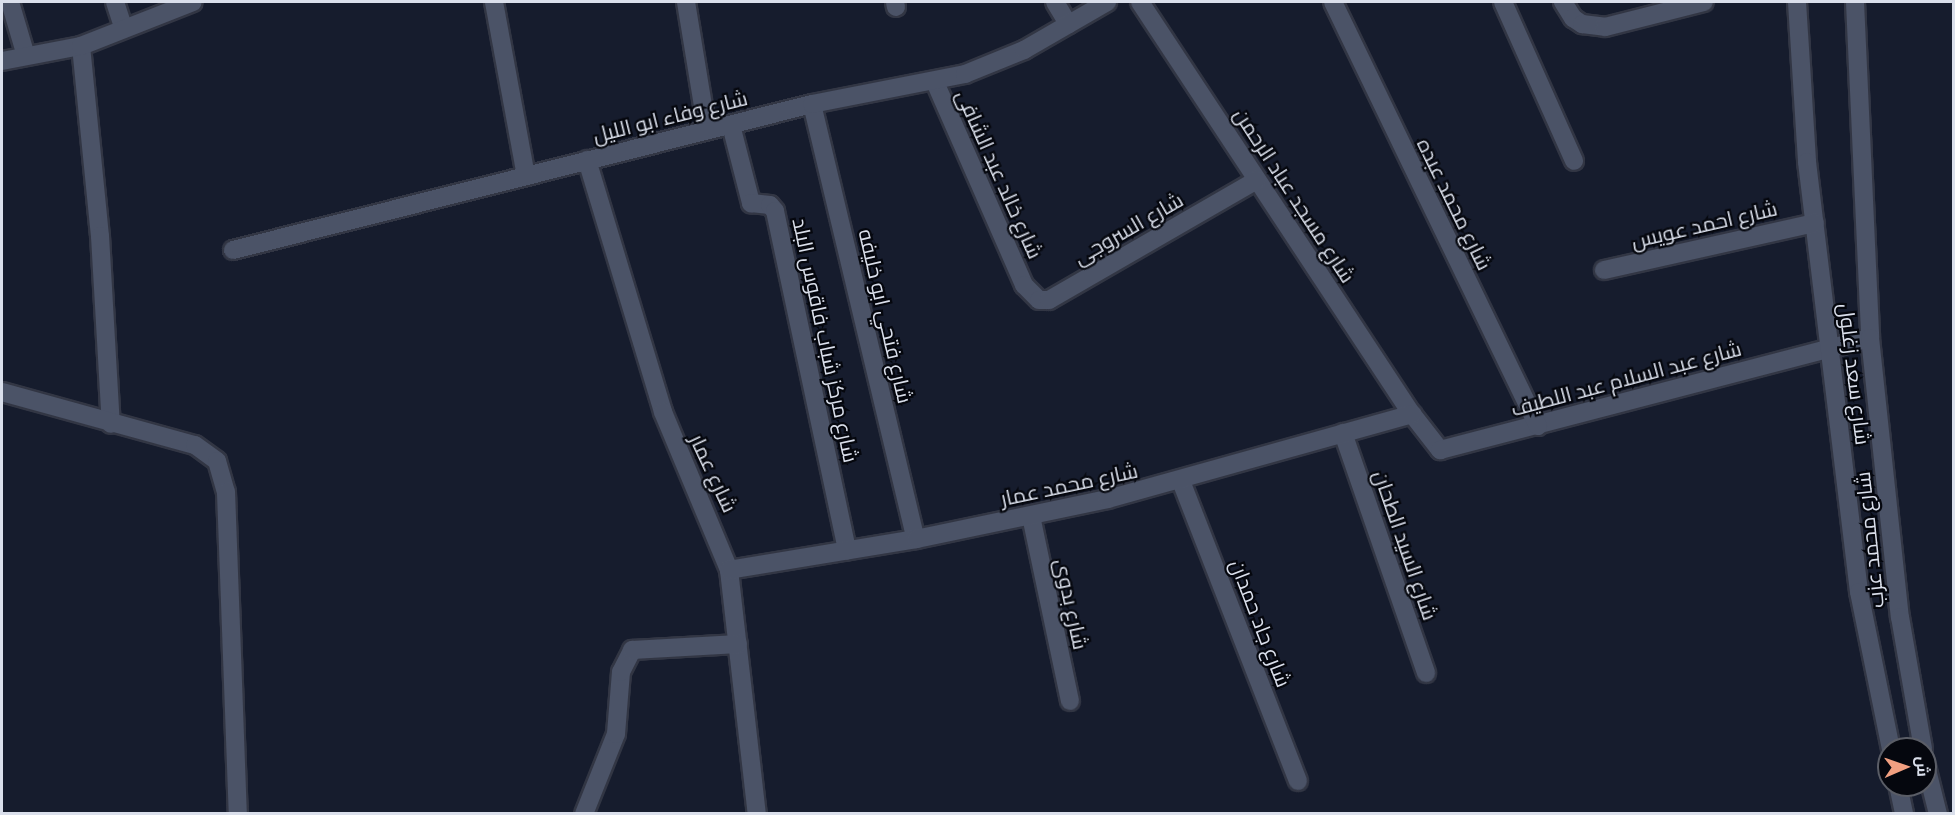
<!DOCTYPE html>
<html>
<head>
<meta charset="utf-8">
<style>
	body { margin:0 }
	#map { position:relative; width:1955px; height:815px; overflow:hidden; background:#161c2d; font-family:"Exo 2",Cairo,sans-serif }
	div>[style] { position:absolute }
	.roads { filter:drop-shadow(2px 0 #323644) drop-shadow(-2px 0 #323644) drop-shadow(0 2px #323644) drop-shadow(0 -2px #323644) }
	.minor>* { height:18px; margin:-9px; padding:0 9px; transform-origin:9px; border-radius:9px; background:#4b5367 }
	span { translate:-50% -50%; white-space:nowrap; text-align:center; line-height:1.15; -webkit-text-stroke:4.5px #05070e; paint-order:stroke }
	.street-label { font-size:21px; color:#dadfeb }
	.frame { position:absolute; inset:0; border:3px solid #dadfeb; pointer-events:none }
	.north { position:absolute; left:1877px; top:737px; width:60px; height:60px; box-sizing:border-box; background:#05070e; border:2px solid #5a5d66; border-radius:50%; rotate:88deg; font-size:16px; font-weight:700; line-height:24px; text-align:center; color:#dadfeb }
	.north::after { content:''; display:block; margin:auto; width:21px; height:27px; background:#f2a081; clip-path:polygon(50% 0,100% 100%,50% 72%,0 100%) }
</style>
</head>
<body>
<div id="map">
	<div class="roads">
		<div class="minor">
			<i style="left:10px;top:2px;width:56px;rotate:73.5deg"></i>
			<i style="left:115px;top:2px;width:28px;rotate:72deg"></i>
			<i style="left:494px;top:2px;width:177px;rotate:79.6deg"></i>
			<i style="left:686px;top:2px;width:130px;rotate:80.7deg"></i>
			<i style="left:895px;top:2px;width:5px;rotate:79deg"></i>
			<i style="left:1055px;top:2px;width:26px;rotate:59deg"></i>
			<i style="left:1140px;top:2px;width:494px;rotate:56.6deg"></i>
			<i style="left:1412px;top:414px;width:46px;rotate:52.1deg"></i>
			<i style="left:1440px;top:450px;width:444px;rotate:-14.6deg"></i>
			<i style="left:1333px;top:2px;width:471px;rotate:64.2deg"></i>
			<i style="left:1503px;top:2px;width:174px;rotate:65.9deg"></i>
			<i style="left:1563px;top:2px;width:19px;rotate:58deg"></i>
			<i style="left:1573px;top:18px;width:11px;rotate:34deg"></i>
			<i style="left:1582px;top:24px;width:23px;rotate:7deg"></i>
			<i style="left:1605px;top:27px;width:102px;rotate:-14.2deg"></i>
			<i style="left:1797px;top:2px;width:160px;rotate:86.4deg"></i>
			<i style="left:1807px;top:162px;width:433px;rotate:83.1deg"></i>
			<i style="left:1859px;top:592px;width:160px;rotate:78.5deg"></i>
			<i style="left:1855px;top:2px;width:336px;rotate:87.4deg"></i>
			<i style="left:1870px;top:338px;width:281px;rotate:83.9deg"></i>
			<i style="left:1900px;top:617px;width:134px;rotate:80.1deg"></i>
			<i style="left:81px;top:46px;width:191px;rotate:84.3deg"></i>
			<i style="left:100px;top:236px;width:188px;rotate:86.7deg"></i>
			<i style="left:2px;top:61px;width:80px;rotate:-10.8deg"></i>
			<i style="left:81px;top:46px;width:120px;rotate:-21.4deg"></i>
			<i style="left:935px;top:82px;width:222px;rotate:66.3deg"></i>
			<i style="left:1024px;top:285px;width:21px;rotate:45deg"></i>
			<i style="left:1039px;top:300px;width:10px"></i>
			<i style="left:1049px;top:300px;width:240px;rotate:-30deg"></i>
			<i style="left:812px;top:104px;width:447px;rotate:76.6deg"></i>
			<i style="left:731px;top:125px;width:81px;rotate:75.6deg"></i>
			<i style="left:751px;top:203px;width:19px;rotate:6deg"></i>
			<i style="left:770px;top:205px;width:8px;rotate:50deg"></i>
			<i style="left:775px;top:211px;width:347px;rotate:78deg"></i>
			<i style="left:587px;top:160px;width:263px;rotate:73.2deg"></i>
			<i style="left:663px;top:412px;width:171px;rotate:67.3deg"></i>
			<i style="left:729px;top:570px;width:246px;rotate:83.5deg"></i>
			<i style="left:233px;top:250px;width:597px;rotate:-14.15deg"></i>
			<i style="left:812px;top:104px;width:156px;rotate:-11.1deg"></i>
			<i style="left:965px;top:74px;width:64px;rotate:-22.1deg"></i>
			<i style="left:1024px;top:50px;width:96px;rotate:-30deg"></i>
			<i style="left:1604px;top:270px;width:216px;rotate:-12.6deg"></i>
			<i style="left:2px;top:392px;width:200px;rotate:15.4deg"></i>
			<i style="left:195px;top:445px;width:27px;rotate:36deg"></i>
			<i style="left:217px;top:461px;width:32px;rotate:74deg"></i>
			<i style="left:226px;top:492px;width:322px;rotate:87.9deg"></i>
			<i style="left:1343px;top:433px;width:254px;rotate:70.9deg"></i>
			<i style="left:1181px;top:481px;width:322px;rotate:68.7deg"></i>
			<i style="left:1031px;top:516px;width:189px;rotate:78.1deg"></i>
			<i style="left:729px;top:570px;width:190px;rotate:-9.4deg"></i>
			<i style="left:916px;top:539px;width:196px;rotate:-11.8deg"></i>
			<i style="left:1108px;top:499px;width:316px;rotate:-15.6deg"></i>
			<i style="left:1925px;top:762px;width:54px;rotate:76deg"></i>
			<i style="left:1898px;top:785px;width:30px;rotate:78deg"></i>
			<i style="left:584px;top:814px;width:86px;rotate:-68.2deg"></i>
			<i style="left:616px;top:734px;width:62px;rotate:-85.4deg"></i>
			<i style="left:621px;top:672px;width:25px;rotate:-63deg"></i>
			<i style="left:632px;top:650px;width:106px;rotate:-3.2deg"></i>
		</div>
	</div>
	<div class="street-label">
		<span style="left:670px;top:116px;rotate:-14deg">شارع وفاء ابو الليل</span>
		<span style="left:1000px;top:174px;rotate:66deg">شارع خالد عبد الشافى</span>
		<span style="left:1295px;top:195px;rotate:57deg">شارع مسجد عباد الرحمن</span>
		<span style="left:1455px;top:204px;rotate:64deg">شارع محمد عبده</span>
		<span style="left:1704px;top:224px;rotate:-13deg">شارع احمد عويس</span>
		<span style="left:1128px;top:228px;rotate:-30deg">شارع السروجى</span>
		<span style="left:886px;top:316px;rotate:77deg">شارع فتحي ابو خليفه</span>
		<span style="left:826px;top:340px;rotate:78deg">شارع مركز شباب فاقوس البلد</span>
		<span style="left:1855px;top:374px;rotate:83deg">شارع سعد زغلول</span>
		<span style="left:1626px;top:378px;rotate:-15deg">شارع عبد السلام عبد اللطيف</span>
		<span style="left:714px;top:473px;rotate:65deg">شارع عمار</span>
		<span style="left:1069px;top:484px;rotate:-12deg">شارع محمد عمار</span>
		<span style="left:1869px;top:540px;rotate:-96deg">شارع محمد عزب</span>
		<span style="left:1406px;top:545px;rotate:71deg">شارع السيد الطحان</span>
		<span style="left:1072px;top:604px;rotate:78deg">شارع بدوى</span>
		<span style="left:1261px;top:623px;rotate:69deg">شارع جاد حمدان</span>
	</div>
	<div class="frame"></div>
	<div class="north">ش</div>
</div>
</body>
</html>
